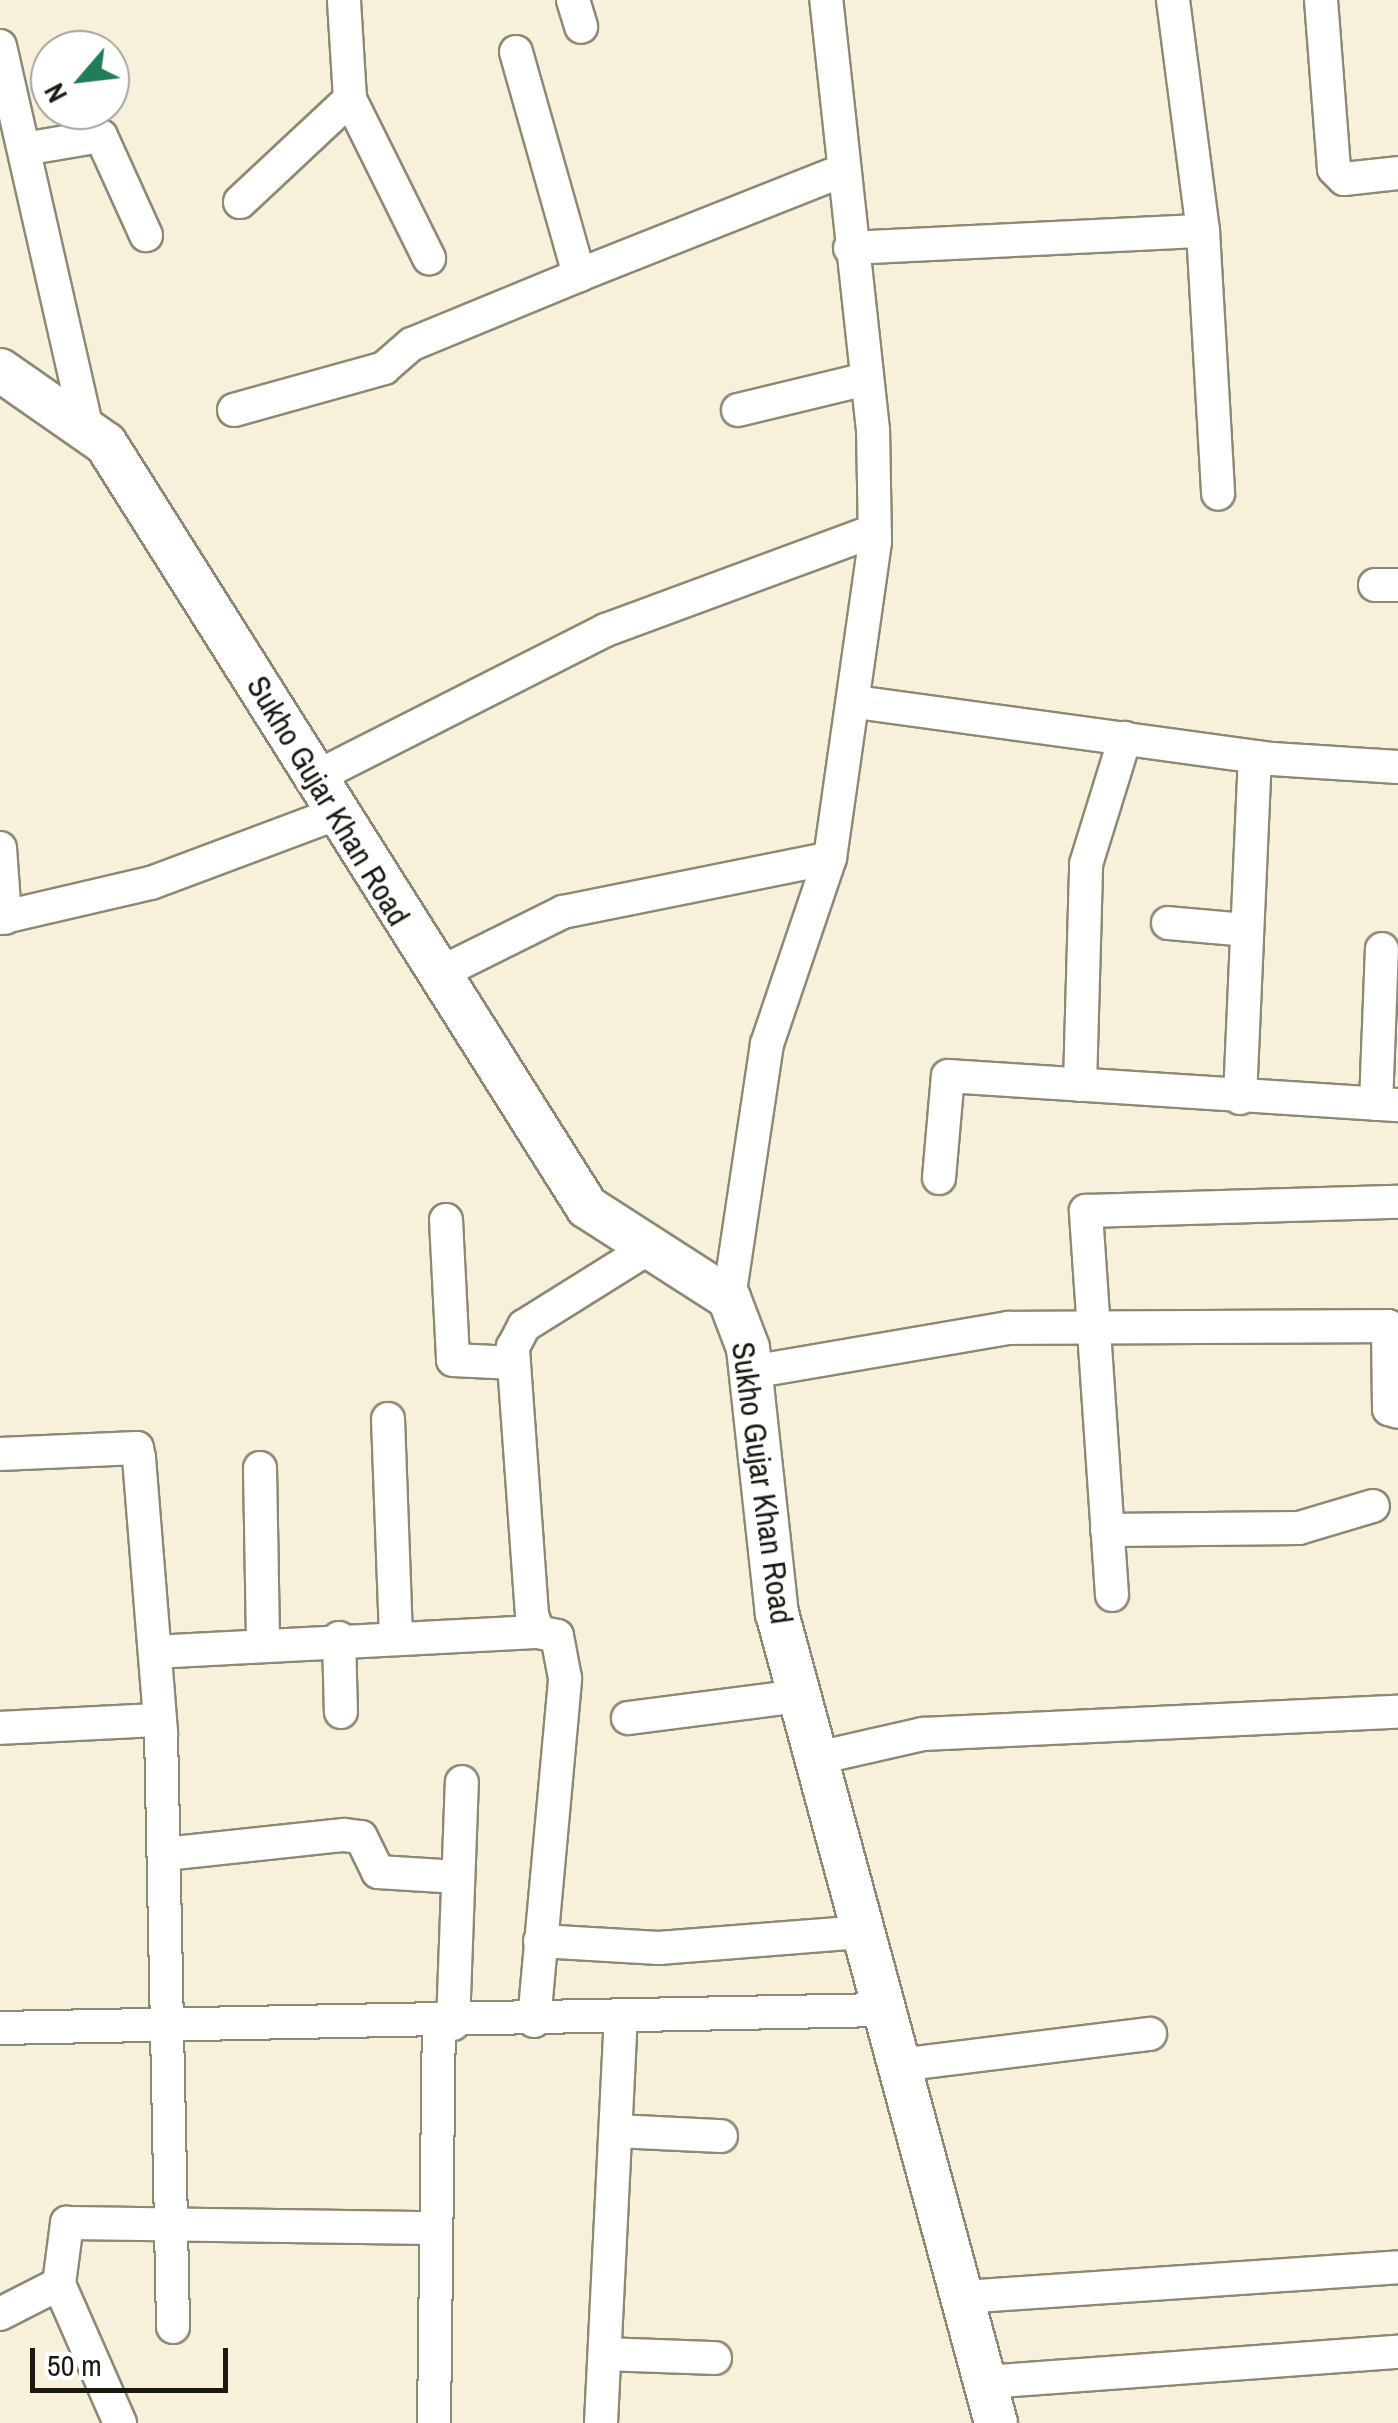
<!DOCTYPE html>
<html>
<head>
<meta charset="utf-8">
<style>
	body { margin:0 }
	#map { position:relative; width:1398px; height:2423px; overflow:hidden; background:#f7f1db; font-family:"Archivo Narrow",sans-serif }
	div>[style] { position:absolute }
	.roads { filter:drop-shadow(2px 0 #8d8974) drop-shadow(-2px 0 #8d8974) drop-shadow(0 2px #8d8974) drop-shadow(0 -2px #8d8974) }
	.minor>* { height:32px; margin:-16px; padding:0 16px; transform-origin:16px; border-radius:16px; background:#fff }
	.major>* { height:42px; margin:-21px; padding:0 21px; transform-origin:21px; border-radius:21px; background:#fff }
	span { translate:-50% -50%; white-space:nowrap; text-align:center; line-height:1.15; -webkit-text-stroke:8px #fff; paint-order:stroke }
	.street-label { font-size:32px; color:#1b1911 }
	.north { position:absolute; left:30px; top:30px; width:100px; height:100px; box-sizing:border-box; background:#fff; border:2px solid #a4a3a0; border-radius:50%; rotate:242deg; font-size:28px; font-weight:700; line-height:40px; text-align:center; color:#1b1911 }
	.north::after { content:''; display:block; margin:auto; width:35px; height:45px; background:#1f7e56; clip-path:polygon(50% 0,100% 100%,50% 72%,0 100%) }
	.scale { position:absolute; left:30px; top:2348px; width:198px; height:45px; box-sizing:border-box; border:5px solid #1b1911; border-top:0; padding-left:12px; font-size:30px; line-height:35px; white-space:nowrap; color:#1b1911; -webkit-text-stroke:8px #fff; paint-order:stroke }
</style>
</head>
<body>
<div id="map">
	<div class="roads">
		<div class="minor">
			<i style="left:573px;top:0;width:28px;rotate:73deg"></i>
			<i style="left:1173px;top:0;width:233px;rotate:82.6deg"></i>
			<i style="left:1203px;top:231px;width:263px;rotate:86.7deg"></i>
			<i style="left:1321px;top:0;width:169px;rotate:85.6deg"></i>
			<i style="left:1334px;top:169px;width:14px;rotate:45deg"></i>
			<i style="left:1344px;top:179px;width:54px;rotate:-6.3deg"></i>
			<i style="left:0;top:46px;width:394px;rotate:77.2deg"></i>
			<i style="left:516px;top:52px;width:232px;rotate:74.2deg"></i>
			<i style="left:579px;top:275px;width:283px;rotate:-21.6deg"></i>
			<i style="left:350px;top:99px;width:178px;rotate:63.6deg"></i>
			<i style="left:24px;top:149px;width:78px;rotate:-9.6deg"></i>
			<i style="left:101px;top:136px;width:109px;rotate:65.6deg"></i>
			<i style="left:240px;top:202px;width:151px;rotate:-43.1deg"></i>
			<i style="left:350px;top:99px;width:99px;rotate:-93.5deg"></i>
			<i style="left:850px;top:248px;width:353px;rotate:-2.8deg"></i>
			<i style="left:234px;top:410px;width:156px;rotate:-15.6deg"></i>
			<i style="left:384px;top:368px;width:37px;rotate:-41deg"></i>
			<i style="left:412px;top:344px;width:181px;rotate:-22.4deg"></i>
			<i style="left:738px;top:410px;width:132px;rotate:-13.6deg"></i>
			<i style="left:1375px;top:585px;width:23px"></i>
			<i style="left:856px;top:702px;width:420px;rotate:7.8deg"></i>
			<i style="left:1272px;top:759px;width:126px;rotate:3.6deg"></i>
			<i style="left:312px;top:779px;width:330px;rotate:-26.9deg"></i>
			<i style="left:606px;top:630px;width:286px;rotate:-20.3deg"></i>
			<i style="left:0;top:848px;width:70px;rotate:85.9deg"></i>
			<i style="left:0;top:918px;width:155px;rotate:-13.1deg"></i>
			<i style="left:151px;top:883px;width:194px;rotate:-20.5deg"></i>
			<i style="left:1168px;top:923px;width:78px;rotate:5.1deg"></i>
			<i style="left:436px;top:975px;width:142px;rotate:-26.4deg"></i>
			<i style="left:563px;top:912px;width:272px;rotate:-11.4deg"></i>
			<i style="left:1080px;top:1085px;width:221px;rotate:-88.4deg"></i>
			<i style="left:1086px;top:864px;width:132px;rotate:-72.8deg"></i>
			<i style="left:1240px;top:1098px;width:341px;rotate:-87.5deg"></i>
			<i style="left:1376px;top:1104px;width:155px;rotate:-87.8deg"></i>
			<i style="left:939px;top:1178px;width:102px;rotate:-85deg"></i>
			<i style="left:948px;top:1076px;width:451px;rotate:3.7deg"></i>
			<i style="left:446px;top:1220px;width:140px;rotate:87.1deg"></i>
			<i style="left:453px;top:1360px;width:61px;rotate:2.8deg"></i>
			<i style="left:729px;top:1298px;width:257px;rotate:-81.5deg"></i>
			<i style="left:767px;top:1044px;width:196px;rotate:-71.3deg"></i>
			<i style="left:830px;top:858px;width:319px;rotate:-81.9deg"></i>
			<i style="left:875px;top:542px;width:112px;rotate:-91deg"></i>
			<i style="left:873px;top:430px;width:433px;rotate:-96.2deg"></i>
			<i style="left:751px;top:1372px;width:261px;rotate:-9.7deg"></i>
			<i style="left:1008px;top:1328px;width:380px;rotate:-0.3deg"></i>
			<i style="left:1388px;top:1326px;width:83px;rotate:89.3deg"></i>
			<i style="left:1389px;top:1409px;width:9px;rotate:18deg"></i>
			<i style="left:388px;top:1419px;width:217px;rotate:87.9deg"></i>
			<i style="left:0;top:1454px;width:137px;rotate:-2.5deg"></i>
			<i style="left:137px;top:1448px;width:10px;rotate:79deg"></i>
			<i style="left:139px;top:1458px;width:275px;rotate:85.4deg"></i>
			<i style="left:161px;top:1732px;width:595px;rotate:88.84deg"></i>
			<i style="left:260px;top:1468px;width:175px;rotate:89deg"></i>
			<i style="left:1107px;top:1530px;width:192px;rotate:-0.6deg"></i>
			<i style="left:1299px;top:1528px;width:77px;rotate:-16.6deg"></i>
			<i style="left:1112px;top:1595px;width:385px;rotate:-93.9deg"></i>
			<i style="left:1086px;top:1211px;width:312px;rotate:-1.7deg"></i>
			<i style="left:339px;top:1638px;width:74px;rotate:88.5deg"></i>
			<i style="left:155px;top:1652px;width:384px;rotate:-3deg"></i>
			<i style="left:628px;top:1718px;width:173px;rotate:-7.3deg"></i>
			<i style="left:0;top:1728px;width:160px;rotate:-2.9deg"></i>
			<i style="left:817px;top:1758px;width:109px;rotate:-12.8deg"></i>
			<i style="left:923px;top:1734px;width:476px;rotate:-2.7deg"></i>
			<i style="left:165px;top:1854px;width:180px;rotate:-6.1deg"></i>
			<i style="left:344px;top:1835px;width:17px;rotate:7deg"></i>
			<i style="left:361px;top:1837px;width:39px;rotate:64deg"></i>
			<i style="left:378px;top:1872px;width:80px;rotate:3.6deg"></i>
			<i style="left:540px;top:1941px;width:119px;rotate:3.4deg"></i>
			<i style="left:659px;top:1948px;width:205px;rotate:-4.5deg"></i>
			<i style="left:534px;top:2021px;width:344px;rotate:-84.8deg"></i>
			<i style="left:565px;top:1678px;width:43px;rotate:-100.8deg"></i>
			<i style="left:557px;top:1636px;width:19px;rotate:-168deg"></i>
			<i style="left:538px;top:1632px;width:18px;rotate:-109deg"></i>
			<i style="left:532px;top:1615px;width:269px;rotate:-94.1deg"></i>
			<i style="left:513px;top:1347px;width:24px;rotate:-62deg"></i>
			<i style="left:524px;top:1326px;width:151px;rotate:-32deg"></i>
			<i style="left:453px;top:2024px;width:242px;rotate:-87.9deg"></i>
			<i style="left:0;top:2028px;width:885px;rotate:-1.17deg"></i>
			<i style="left:900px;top:2065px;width:252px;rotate:-7.1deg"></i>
			<i style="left:617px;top:2131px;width:104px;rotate:2.8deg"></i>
			<i style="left:962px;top:2297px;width:437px;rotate:-3.9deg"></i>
			<i style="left:0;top:2314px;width:66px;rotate:-27deg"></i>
			<i style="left:605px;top:2354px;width:110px;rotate:2.1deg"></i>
			<i style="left:985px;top:2382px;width:414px;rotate:-4.2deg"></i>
			<i style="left:120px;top:2423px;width:152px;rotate:-113.7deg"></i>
			<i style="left:59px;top:2284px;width:62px;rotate:-82.5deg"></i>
			<i style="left:67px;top:2223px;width:369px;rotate:0.8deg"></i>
			<i style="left:434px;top:2423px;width:399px;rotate:-89.3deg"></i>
			<i style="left:601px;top:2423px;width:404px;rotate:-87.2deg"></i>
		</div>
		<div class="major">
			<i style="left:0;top:370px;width:129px;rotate:34.9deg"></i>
			<i style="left:106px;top:444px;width:902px;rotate:57.77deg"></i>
			<i style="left:587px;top:1207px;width:169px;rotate:32.7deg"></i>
			<i style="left:729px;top:1298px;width:53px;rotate:69.2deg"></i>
			<i style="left:748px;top:1348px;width:267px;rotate:83.8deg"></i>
			<i style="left:777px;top:1613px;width:839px;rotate:74.87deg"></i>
		</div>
	</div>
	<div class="street-label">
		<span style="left:328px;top:801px;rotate:59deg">Sukho Gujar Khan Road</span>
		<span style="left:762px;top:1483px;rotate:82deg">Sukho Gujar Khan Road</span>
	</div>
	<div class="north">N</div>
	<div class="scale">50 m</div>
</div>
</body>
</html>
